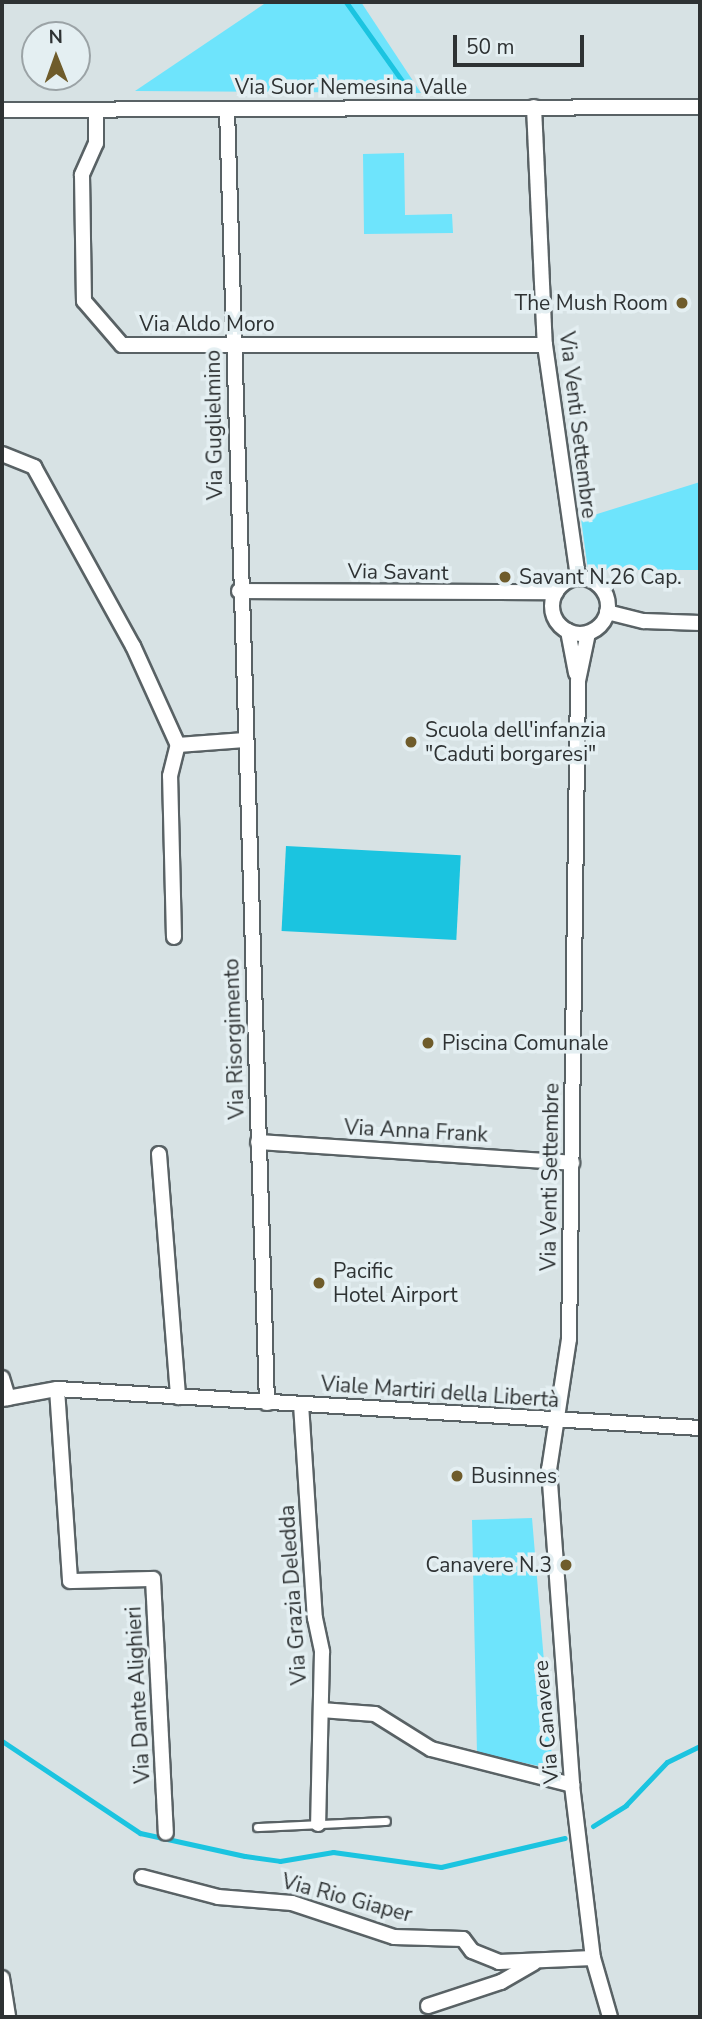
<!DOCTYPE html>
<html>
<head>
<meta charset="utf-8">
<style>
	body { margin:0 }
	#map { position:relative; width:702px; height:2019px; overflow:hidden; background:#d7e2e4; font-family:"Nunito Sans",sans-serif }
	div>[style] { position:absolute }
	.green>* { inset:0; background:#6ee4fc }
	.water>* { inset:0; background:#1bc4e0; transform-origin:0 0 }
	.stream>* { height:5px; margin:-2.5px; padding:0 2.5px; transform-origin:2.5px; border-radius:2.5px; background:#1bc4e0 }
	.roads { filter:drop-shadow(2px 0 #596265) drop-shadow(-2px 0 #596265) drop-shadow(0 2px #596265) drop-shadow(0 -2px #596265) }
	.service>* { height:7px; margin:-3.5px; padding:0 3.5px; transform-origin:3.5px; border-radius:3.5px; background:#fff }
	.minor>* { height:14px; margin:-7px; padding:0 7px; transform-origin:7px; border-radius:7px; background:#fff }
	.minor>.ring { margin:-7px; padding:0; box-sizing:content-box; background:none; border:14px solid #fff; border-radius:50% }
	.dots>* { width:19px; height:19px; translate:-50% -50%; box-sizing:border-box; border:4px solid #e4eff2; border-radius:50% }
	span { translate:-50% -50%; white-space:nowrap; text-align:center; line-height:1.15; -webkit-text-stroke:7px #e4eff2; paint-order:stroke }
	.street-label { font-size:21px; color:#2e3233 }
	.poi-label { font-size:21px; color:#2e3233 }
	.right { translate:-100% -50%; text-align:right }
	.left { translate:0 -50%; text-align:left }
	.frame { position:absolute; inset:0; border:4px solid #2e3233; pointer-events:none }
	.north { position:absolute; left:21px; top:21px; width:70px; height:70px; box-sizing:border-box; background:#e4eff2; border:2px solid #9ba3a6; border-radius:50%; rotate:359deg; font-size:19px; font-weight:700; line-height:28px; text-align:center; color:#2e3233 }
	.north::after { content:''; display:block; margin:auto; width:24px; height:32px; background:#6f5c2b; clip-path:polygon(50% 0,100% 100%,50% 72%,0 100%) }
	.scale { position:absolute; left:453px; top:35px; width:131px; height:32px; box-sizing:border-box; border:4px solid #2e3233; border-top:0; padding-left:9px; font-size:21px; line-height:24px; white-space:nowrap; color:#2e3233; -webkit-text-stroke:5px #e4eff2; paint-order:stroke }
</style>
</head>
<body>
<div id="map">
	<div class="green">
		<i style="clip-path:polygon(267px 2px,361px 2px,421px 93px,135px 91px)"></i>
		<i style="clip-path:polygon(404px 153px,405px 215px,452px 214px,453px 233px,364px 234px,363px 154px)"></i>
		<i style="clip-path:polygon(700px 482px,700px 570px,588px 570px,581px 519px)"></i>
		<i style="clip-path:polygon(532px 1518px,553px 1769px,477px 1753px,472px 1520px)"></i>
	</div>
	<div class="water">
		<i style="left:286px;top:846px;width:175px;height:85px;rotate:3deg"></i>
	</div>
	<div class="stream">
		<i style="left:346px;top:2px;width:102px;rotate:54.6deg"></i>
		<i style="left:2px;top:1741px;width:166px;rotate:33.7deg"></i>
		<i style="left:140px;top:1833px;width:107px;rotate:12.4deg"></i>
		<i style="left:245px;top:1856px;width:35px;rotate:8deg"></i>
		<i style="left:280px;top:1861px;width:54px;rotate:-9.6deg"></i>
		<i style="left:333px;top:1852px;width:109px;rotate:7.9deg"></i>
		<i style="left:441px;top:1867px;width:127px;rotate:-13.2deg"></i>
		<i style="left:593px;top:1826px;width:39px;rotate:-32deg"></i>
		<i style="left:626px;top:1805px;width:59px;rotate:-46.4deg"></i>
		<i style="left:667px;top:1762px;width:37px;rotate:-26deg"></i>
	</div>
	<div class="roads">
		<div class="service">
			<i style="left:257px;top:1827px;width:129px;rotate:-2.7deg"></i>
		</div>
		<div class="minor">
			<i style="left:534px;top:107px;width:238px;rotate:87.4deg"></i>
			<i style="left:545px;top:345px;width:235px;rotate:81.9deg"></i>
			<i style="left:227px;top:109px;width:1295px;rotate:88.23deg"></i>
			<i style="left:2px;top:110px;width:698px;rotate:-0.25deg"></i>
			<i style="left:96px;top:110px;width:33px;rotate:90deg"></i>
			<i style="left:96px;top:143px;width:35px;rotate:114deg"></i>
			<i style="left:82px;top:175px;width:126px;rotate:89.1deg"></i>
			<i style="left:84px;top:301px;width:58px;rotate:49.2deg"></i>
			<i style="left:122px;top:345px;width:423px"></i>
			<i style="left:2px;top:454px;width:35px;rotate:22deg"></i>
			<i style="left:34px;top:467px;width:205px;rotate:61.1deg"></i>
			<i style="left:133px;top:646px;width:109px;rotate:65.6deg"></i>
			<i style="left:178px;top:745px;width:67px;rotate:-4.3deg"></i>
			<i class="ring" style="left:552px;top:578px;width:42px;height:42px"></i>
			<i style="left:239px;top:591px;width:317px;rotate:0.2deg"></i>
			<i style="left:607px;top:612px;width:38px;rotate:14deg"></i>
			<i style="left:644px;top:621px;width:56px;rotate:2deg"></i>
			<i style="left:568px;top:631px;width:43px;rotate:79.2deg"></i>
			<i style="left:588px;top:633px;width:49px;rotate:101.8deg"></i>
			<i style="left:578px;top:681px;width:658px;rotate:90.78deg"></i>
			<i style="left:569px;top:1339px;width:132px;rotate:98.7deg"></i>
			<i style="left:549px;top:1469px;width:317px;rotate:85.8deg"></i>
			<i style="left:572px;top:1785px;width:174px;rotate:83.1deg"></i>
			<i style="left:593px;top:1958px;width:61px;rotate:73.9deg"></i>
			<i style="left:174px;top:937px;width:161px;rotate:-91.4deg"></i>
			<i style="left:170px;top:776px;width:32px;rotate:-76deg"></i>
			<i style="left:258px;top:1142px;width:315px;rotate:3.8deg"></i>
			<i style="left:159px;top:1154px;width:244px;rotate:85.5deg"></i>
			<i style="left:2px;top:1378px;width:21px;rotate:73deg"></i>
			<i style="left:57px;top:1389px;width:192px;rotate:86.1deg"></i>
			<i style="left:70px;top:1581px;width:83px;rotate:-1.4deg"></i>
			<i style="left:153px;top:1579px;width:254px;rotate:87.1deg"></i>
			<i style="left:2px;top:1399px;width:56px;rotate:-10.3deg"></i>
			<i style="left:57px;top:1389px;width:644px;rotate:3.47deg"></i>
			<i style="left:301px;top:1404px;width:214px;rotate:86.3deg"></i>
			<i style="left:315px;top:1618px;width:35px;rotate:78deg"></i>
			<i style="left:322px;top:1652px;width:172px;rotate:91.3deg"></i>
			<i style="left:321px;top:1710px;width:54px;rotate:4.2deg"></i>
			<i style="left:375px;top:1714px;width:66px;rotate:32deg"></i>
			<i style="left:431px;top:1749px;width:146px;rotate:14.3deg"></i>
			<i style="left:142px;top:1877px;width:79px;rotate:14.7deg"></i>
			<i style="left:218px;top:1897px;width:74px;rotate:4.6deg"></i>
			<i style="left:292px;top:1903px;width:108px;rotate:18.4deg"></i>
			<i style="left:394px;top:1937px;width:69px;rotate:1.7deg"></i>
			<i style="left:463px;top:1939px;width:15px;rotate:53deg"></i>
			<i style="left:472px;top:1951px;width:29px;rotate:22deg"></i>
			<i style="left:499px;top:1962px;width:94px;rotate:-2.4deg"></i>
			<i style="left:2px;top:1978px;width:39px;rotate:81deg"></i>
			<i style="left:428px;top:2006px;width:77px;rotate:-18.2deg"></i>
			<i style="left:501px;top:1982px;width:38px;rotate:-30deg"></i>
		</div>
	</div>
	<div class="dots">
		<i style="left:682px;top:303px;background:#6f5c2b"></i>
		<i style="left:505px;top:577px;background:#6f5c2b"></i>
		<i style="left:411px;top:742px;background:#6f5c2b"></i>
		<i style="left:428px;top:1043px;background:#6f5c2b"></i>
		<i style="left:319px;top:1283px;background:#6f5c2b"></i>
		<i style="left:457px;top:1476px;background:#6f5c2b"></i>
		<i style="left:566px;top:1565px;background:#6f5c2b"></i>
	</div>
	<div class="street-label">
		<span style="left:351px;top:87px">Via Suor Nemesina Valle</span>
		<span style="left:207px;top:324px">Via Aldo Moro</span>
		<span style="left:214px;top:425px;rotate:-91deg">Via Guglielmino</span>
		<span style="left:578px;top:425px;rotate:83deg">Via Venti Settembre</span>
		<span style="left:398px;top:572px;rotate:1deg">Via Savant</span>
		<span style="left:234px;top:1039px;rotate:-92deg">Via Risorgimento</span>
		<span style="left:416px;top:1131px;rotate:3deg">Via Anna Frank</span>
		<span style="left:550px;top:1177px;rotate:-89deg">Via Venti Settembre</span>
		<span style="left:440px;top:1392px;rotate:4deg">Viale Martiri della Libertà</span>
		<span style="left:293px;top:1595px;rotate:-94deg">Via Grazia Deledda</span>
		<span style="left:138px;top:1695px;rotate:-93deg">Via Dante Alighieri</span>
		<span style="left:546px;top:1722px;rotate:-95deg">Via Canavere</span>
		<span style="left:347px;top:1898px;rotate:15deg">Via Rio Giaper</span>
	</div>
	<div class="poi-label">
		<span class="right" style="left:668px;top:303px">The Mush Room</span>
		<span class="left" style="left:519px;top:577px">Savant N.26 Cap.</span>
		<span class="left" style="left:425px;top:742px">Scuola dell'infanzia<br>"Caduti borgaresi"</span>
		<span class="left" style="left:442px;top:1043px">Piscina Comunale</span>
		<span class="left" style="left:333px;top:1283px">Pacific<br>Hotel Airport</span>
		<span class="left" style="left:471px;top:1476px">Businnes</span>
		<span class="right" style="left:552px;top:1565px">Canavere N.3</span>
	</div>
	<div class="frame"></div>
	<div class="north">N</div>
	<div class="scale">50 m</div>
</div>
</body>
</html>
